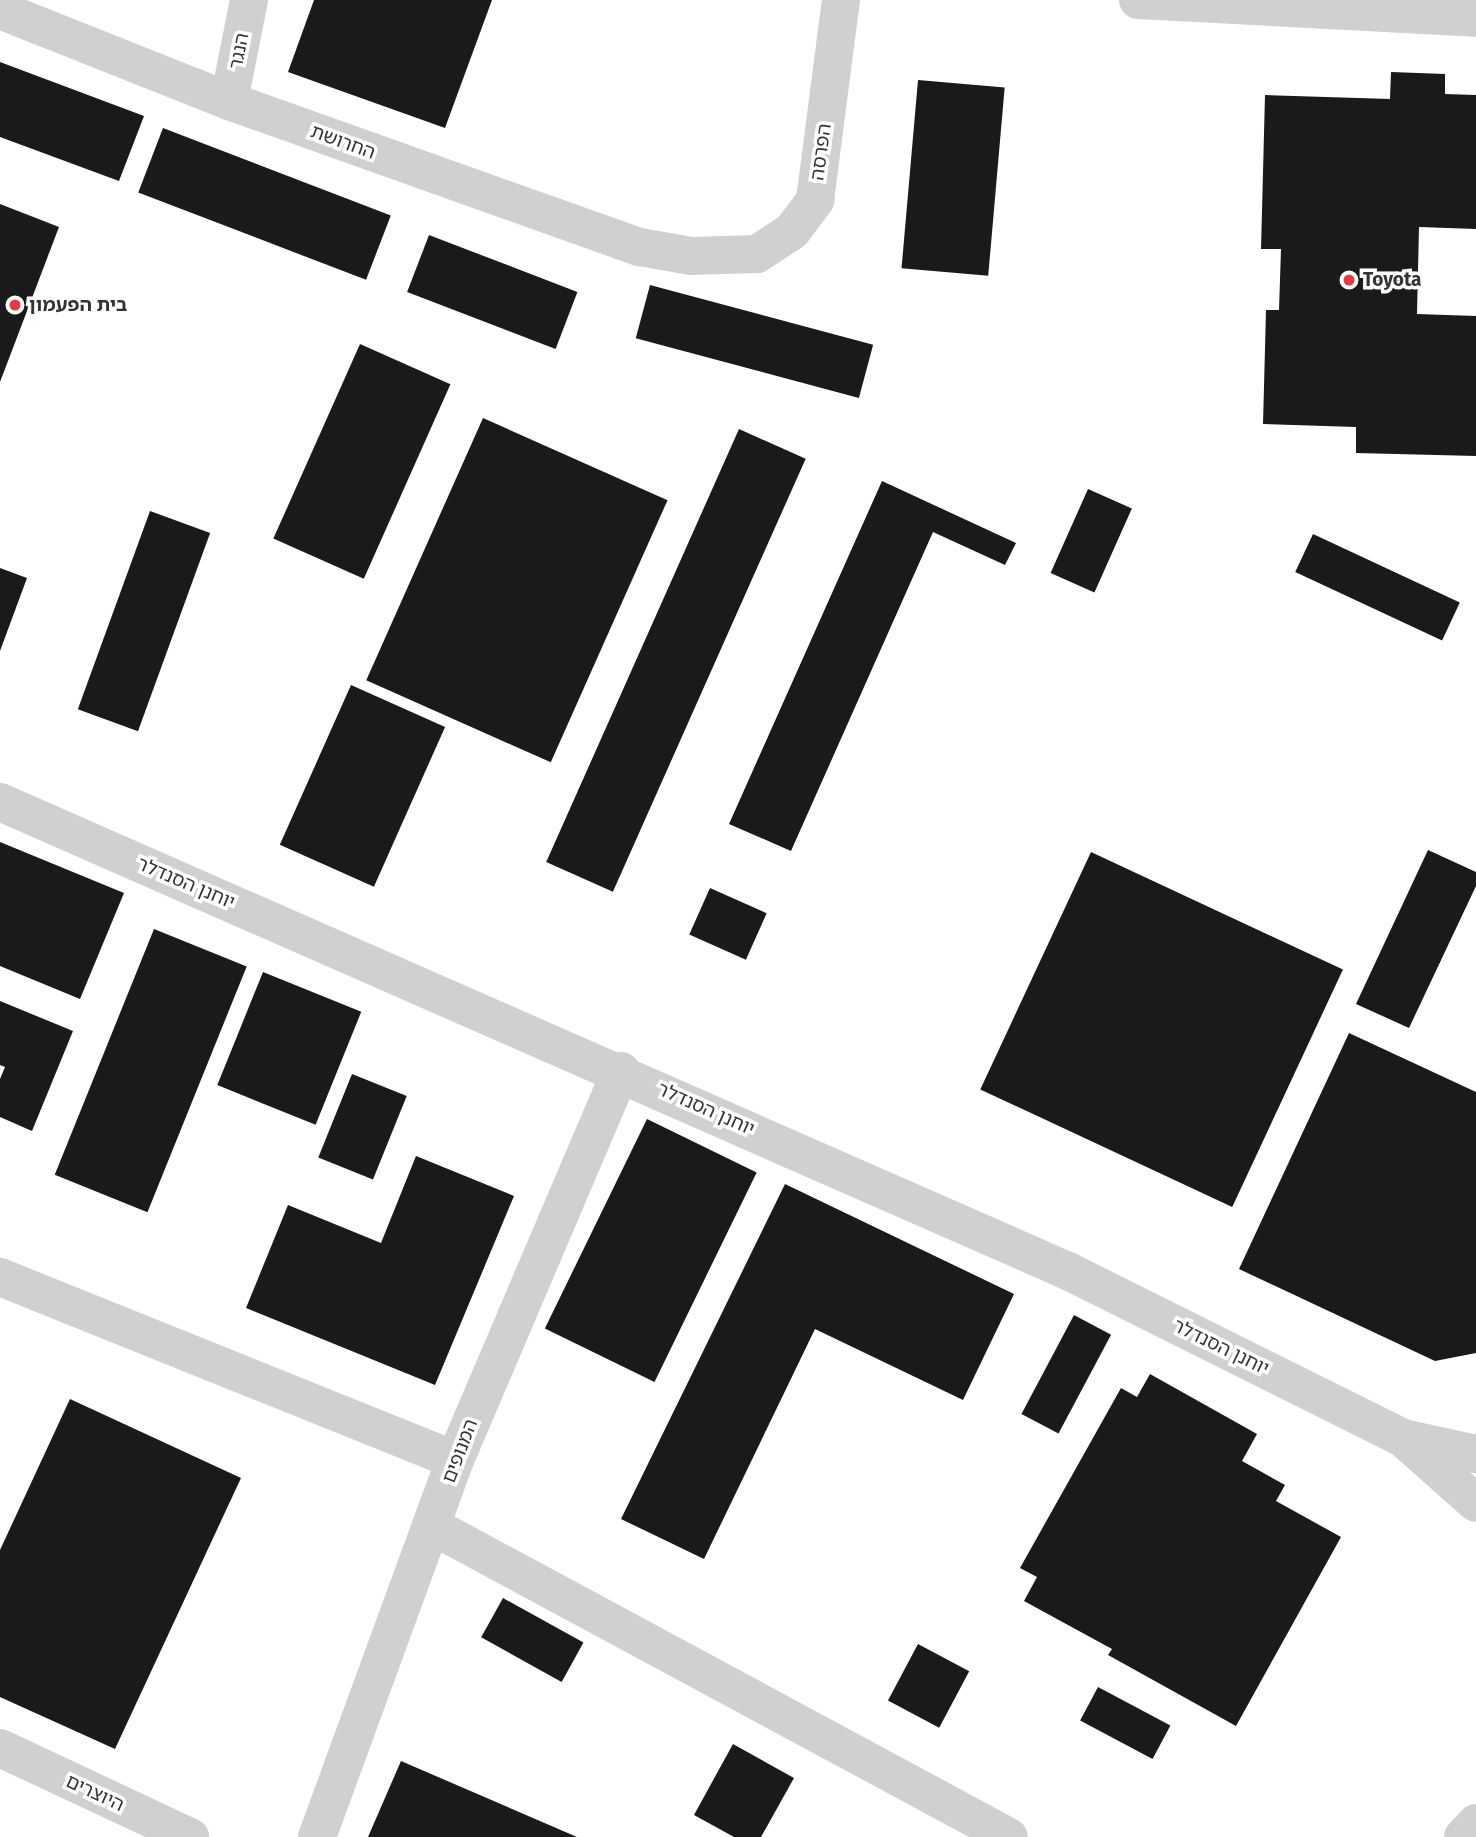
<!DOCTYPE html>
<html>
<head>
<meta charset="utf-8">
<style>
	body { margin:0 }
	#map { position:relative; width:1476px; height:1837px; overflow:hidden; background:#fff; font-family:"Fira Sans","Noto Sans Hebrew",sans-serif }
	div>[style] { position:absolute }
	.building>* { inset:0; background:#1a1a1a; transform-origin:0 0 }
	.minor>* { height:38px; margin:-19px; padding:0 19px; transform-origin:19px; border-radius:19px; background:#d0d0d0 }
	.dots>* { width:19px; height:19px; translate:-50% -50%; box-sizing:border-box; border:4px solid #fff; border-radius:50% }
	span { translate:-50% -50%; white-space:nowrap; text-align:center; line-height:1.15; -webkit-text-stroke:7px #fff; paint-order:stroke }
	.street-label { font-size:19px; color:#333 }
	.poi-label { font-size:19px; color:#333; font-weight:700 }
	.left { translate:0 -50%; text-align:left }
</style>
</head>
<body>
<div id="map">
	<div class="building">
		<i style="clip-path:polygon(314px 0,492px 0,445px 128px,288px 72px)"></i>
		<i style="clip-path:polygon(0 62px,144px 116px,119px 181px,0 137px)"></i>
		<i style="clip-path:polygon(1391px 72px,1445px 74px,1445px 94px,1476px 95px,1476px 229px,1419px 227px,1417px 314px,1476px 316px,1476px 456px,1356px 453px,1356px 427px,1263px 424px,1266px 310px,1279px 310px,1281px 249px,1261px 249px,1265px 95px,1390px 99px)"></i>
		<i style="left:918px;top:80px;width:87px;height:189px;rotate:5deg"></i>
		<i style="left:163px;top:128px;width:244px;height:69px;rotate:21deg"></i>
		<i style="clip-path:polygon(0 204px,59px 227px,0 382px)"></i>
		<i style="left:429px;top:235px;width:159px;height:61px;rotate:21deg"></i>
		<i style="left:650px;top:285px;width:231px;height:55px;rotate:15deg"></i>
		<i style="left:360px;top:344px;width:99px;height:213px;rotate:24deg"></i>
		<i style="left:483px;top:418px;width:202px;height:287px;rotate:24deg"></i>
		<i style="left:739px;top:429px;width:73px;height:474px;rotate:24deg"></i>
		<i style="clip-path:polygon(882px 481px,1016px 543px,1005px 565px,933px 532px,791px 851px,729px 824px)"></i>
		<i style="left:1088px;top:489px;width:48px;height:92px;rotate:24deg"></i>
		<i style="left:150px;top:511px;width:64px;height:211px;rotate:20deg"></i>
		<i style="left:1313px;top:534px;width:162px;height:42px;rotate:25deg"></i>
		<i style="clip-path:polygon(0 568px,27px 578px,0 651px)"></i>
		<i style="left:351px;top:685px;width:103px;height:175px;rotate:24deg"></i>
		<i style="clip-path:polygon(0 842px,124px 893px,80px 999px,0 966px)"></i>
		<i style="clip-path:polygon(1428px 850px,1476px 872px,1476px 886px,1409px 1028px,1356px 1004px)"></i>
		<i style="left:1091px;top:852px;width:278px;height:262px;rotate:25deg"></i>
		<i style="left:710px;top:888px;width:62px;height:51px;rotate:24deg"></i>
		<i style="left:154px;top:929px;width:100px;height:265px;rotate:22deg"></i>
		<i style="left:263px;top:972px;width:106px;height:122px;rotate:22deg"></i>
		<i style="clip-path:polygon(0 1001px,73px 1031px,32px 1131px,0 1117px,0 1079px,5px 1067px,0 1065px)"></i>
		<i style="clip-path:polygon(1349px 1033px,1476px 1092px,1476px 1353px,1435px 1361px,1239px 1269px)"></i>
		<i style="left:352px;top:1074px;width:59px;height:90px;rotate:22deg"></i>
		<i style="left:647px;top:1119px;width:122px;height:233px;rotate:26deg"></i>
		<i style="clip-path:polygon(416px 1156px,514px 1196px,435px 1385px,246px 1308px,288px 1205px,381px 1243px)"></i>
		<i style="clip-path:polygon(785px 1184px,1014px 1294px,963px 1400px,815px 1329px,704px 1559px,621px 1519px)"></i>
		<i style="left:1074px;top:1315px;width:42px;height:112px;rotate:28deg"></i>
		<i style="clip-path:polygon(1150px 1374px,1257px 1434px,1242px 1461px,1285px 1485px,1276px 1501px,1341px 1537px,1236px 1726px,1108px 1655px,1112px 1649px,1024px 1601px,1037px 1577px,1020px 1568px,1121px 1388px,1137px 1397px)"></i>
		<i style="clip-path:polygon(70px 1399px,241px 1478px,115px 1749px,0 1697px,0 1550px)"></i>
		<i style="left:503px;top:1598px;width:92px;height:45px;rotate:29deg"></i>
		<i style="left:918px;top:1644px;width:58px;height:64px;rotate:28deg"></i>
		<i style="left:1098px;top:1687px;width:82px;height:38px;rotate:28deg"></i>
		<i style="clip-path:polygon(733px 1744px,794px 1778px,761px 1837px,734px 1837px,694px 1815px)"></i>
		<i style="clip-path:polygon(401px 1761px,577px 1837px,368px 1837px)"></i>
	</div>
	<div class="minor">
		<i style="left:1138px;top:0;width:338px;rotate:3deg"></i>
		<i style="left:0;top:10px;width:246px;rotate:21.7deg"></i>
		<i style="left:229px;top:101px;width:436px;rotate:19.6deg"></i>
		<i style="left:640px;top:247px;width:52px;rotate:10deg"></i>
		<i style="left:691px;top:256px;width:66px;rotate:-1.7deg"></i>
		<i style="left:757px;top:254px;width:42px;rotate:-33.3deg"></i>
		<i style="left:792px;top:231px;width:39px;rotate:-53deg"></i>
		<i style="left:815px;top:200px;width:202px;rotate:-82.6deg"></i>
		<i style="left:229px;top:101px;width:103px;rotate:-78.8deg"></i>
		<i style="left:0;top:802px;width:1166px;rotate:23.71deg"></i>
		<i style="left:1068px;top:1271px;width:374px;rotate:26.5deg"></i>
		<i style="left:1403px;top:1438px;width:75px;rotate:12.4deg"></i>
		<i style="left:0;top:1277px;width:490px;rotate:21.9deg"></i>
		<i style="left:1404px;top:1439px;width:96px;rotate:41.6deg"></i>
		<i style="left:434px;top:1527px;width:653px;rotate:28.33deg"></i>
		<i style="left:0;top:1748px;width:210px;rotate:25.1deg"></i>
		<i style="left:317px;top:1837px;width:401px;rotate:-69.9deg"></i>
		<i style="left:455px;top:1460px;width:423px;rotate:-66.9deg"></i>
		<i style="left:1463px;top:1837px;width:19px;rotate:-47deg"></i>
	</div>
	<div class="dots">
		<i style="left:1349px;top:280px;background:#e63946"></i>
		<i style="left:15px;top:305px;background:#e63946"></i>
	</div>
	<div class="street-label">
		<span style="left:239px;top:51px;rotate:-79deg">הנגר</span>
		<span style="left:343px;top:142px;rotate:20deg">החרושת</span>
		<span style="left:821px;top:152px;rotate:-82deg">הפרסה</span>
		<span style="left:186px;top:883px;rotate:23deg">יוחנן הסנדלר</span>
		<span style="left:706px;top:1109px;rotate:24deg">יוחנן הסנדלר</span>
		<span style="left:1221px;top:1347px;rotate:26deg">יוחנן הסנדלר</span>
		<span style="left:460px;top:1451px;rotate:-69deg">המנופים</span>
		<span style="left:95px;top:1793px;rotate:25deg">היוצרים</span>
	</div>
	<div class="poi-label">
		<span class="left" style="left:1363px;top:280px">Toyota</span>
		<span class="left" style="left:29px;top:305px">בית הפעמון</span>
	</div>
</div>
</body>
</html>
